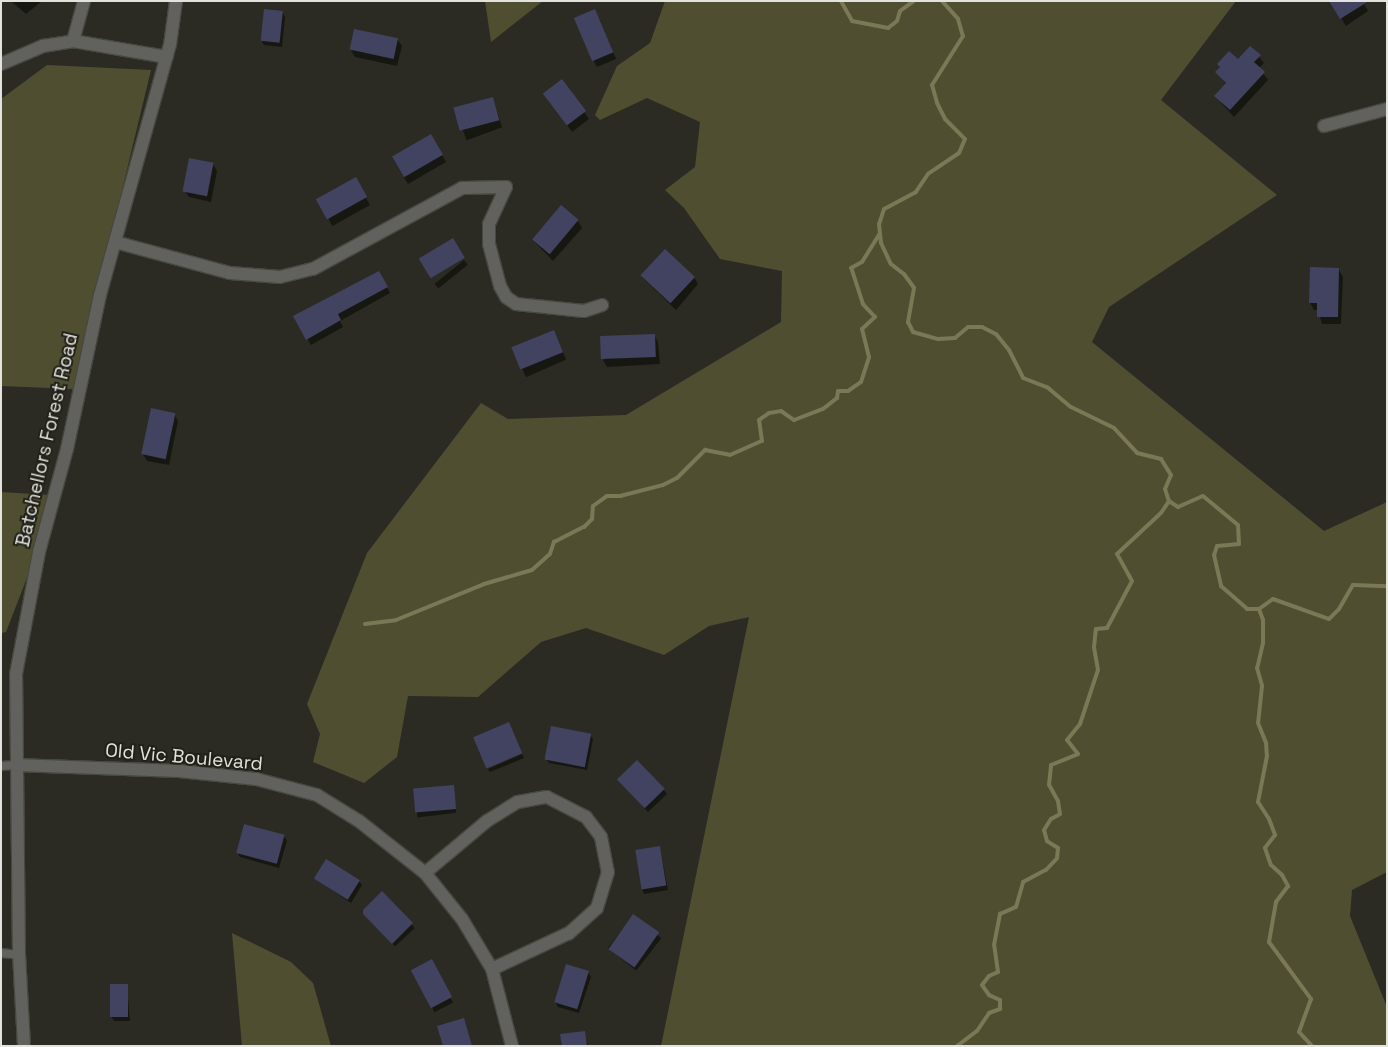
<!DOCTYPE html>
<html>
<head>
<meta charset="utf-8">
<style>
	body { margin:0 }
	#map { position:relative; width:1388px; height:1047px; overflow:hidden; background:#2b2b23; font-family:"Space Grotesk",sans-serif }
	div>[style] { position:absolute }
	.green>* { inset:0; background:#504e31 }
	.shadow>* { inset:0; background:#0007; transform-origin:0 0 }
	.stream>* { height:4px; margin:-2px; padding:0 2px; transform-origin:2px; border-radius:2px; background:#7a7855 }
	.building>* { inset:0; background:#414361; transform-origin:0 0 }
	.roads { filter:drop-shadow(1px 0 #484841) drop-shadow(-1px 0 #484841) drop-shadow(0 1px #484841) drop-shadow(0 -1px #484841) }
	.lane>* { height:8px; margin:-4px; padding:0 4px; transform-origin:4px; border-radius:4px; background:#61615d }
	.street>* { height:12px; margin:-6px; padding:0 6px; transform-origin:6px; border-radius:6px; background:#61615d }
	span { translate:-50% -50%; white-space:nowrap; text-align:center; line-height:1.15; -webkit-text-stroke:4px #21211a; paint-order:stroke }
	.street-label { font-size:19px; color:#e3e3de }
	.frame { position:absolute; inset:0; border:2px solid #e3e3de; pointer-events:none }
</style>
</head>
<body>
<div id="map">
	<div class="green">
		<i style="clip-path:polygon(485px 1px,543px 1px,491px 42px)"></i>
		<i style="clip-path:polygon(665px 1px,1236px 1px,1161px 100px,1277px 195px,1109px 307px,1092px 342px,1324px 531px,1387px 502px,1387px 872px,1352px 890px,1350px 916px,1387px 1007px,1387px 1046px,661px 1046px,749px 617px,709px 626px,664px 655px,586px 628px,541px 642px,478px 697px,408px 696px,397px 757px,364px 783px,313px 762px,320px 734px,307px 704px,367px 553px,481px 403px,508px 419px,626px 415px,781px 322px,782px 271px,720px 259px,684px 208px,665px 190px,695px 167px,700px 122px,647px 98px,600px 120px,595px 115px,617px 66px,650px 43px)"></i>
		<i style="clip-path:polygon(47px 65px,151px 70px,74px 389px,1px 386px,1px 99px)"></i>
		<i style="clip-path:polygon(1px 492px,49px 495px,37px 552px,6px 632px,1px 633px)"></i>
		<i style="clip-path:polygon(232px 933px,291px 962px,313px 983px,331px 1046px,242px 1046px)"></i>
	</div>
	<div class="shadow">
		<i style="clip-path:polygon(11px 1px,42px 1px,26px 14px)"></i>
		<i style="clip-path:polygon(1331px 1px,1369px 1px,1364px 4px,1368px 11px,1346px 26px)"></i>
		<i style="clip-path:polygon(283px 13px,285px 17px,282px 47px,264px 45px,261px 40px)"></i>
		<i style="clip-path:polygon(599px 18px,616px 59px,597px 67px,593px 60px)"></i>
		<i style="clip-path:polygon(397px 39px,402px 46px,397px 66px,355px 57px,351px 50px)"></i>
		<i style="clip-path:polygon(1251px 48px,1264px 63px,1259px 68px,1268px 80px,1234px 117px,1215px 96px,1226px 84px,1217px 72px,1238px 61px)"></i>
		<i style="clip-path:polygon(561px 80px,589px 119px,572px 132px,549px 100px)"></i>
		<i style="left:492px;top:99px;width:30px;height:38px;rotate:70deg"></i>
		<i style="left:431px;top:136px;width:30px;height:44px;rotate:60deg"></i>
		<i style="clip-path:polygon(213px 164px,217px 171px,211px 202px,189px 197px,184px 190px)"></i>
		<i style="left:355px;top:178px;width:31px;height:43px;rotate:61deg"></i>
		<i style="clip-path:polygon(578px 221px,582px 228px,553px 261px,532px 239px)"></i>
		<i style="left:464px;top:260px;width:6px;height:38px;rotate:51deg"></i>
		<i style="clip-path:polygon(1339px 270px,1343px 277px,1341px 324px,1322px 324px,1318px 310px,1314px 310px,1310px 303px)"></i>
		<i style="clip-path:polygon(379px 272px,390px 293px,340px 321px,343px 327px,311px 345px,295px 317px)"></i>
		<i style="clip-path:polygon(642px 277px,694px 277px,698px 284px,676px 310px)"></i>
		<i style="left:554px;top:332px;width:30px;height:44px;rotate:66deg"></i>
		<i style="clip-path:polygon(654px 335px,658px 342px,660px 364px,607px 367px,603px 360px)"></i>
		<i style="clip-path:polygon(174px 414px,178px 421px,169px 465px,147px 461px,143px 454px)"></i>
		<i style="clip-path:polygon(590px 735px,593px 739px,587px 770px,549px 763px,546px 759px)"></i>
		<i style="clip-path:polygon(522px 754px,524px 758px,490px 772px,488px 769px)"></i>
		<i style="clip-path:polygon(618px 779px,664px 790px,667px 794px,648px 812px)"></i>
		<i style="left:453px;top:787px;width:26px;height:39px;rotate:83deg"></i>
		<i style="clip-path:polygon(284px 836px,287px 841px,279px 868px,240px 857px,237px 852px)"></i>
		<i style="clip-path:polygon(660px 847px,668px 890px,644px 894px,642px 889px)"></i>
		<i style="clip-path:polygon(316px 879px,359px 881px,362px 885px,351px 903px)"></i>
		<i style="left:382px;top:893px;width:48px;height:27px;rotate:47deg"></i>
		<i style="left:633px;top:916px;width:36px;height:41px;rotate:38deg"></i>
		<i style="left:431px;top:961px;width:47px;height:21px;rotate:62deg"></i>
		<i style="clip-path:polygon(588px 972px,591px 977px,579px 1013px,558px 1007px,555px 1002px)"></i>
		<i style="clip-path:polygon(127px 986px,130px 1021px,114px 1021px,111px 1016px)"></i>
		<i style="clip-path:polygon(584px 1032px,588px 1046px,563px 1046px)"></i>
	</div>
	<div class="stream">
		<i style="left:841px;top:1px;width:23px;rotate:61deg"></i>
		<i style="left:852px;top:21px;width:37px;rotate:11deg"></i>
		<i style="left:888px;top:28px;width:11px;rotate:-38deg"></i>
		<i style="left:897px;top:21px;width:10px;rotate:-73deg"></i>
		<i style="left:900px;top:11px;width:17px;rotate:-36deg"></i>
		<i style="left:942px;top:1px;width:24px;rotate:48deg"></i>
		<i style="left:958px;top:19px;width:18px;rotate:74deg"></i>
		<i style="left:963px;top:36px;width:58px;rotate:122.3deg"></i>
		<i style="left:932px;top:85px;width:19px;rotate:74deg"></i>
		<i style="left:937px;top:103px;width:18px;rotate:63deg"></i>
		<i style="left:945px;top:119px;width:28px;rotate:45deg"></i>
		<i style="left:965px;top:139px;width:15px;rotate:113deg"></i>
		<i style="left:959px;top:153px;width:37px;rotate:146deg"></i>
		<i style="left:928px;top:174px;width:22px;rotate:124deg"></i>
		<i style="left:916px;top:192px;width:36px;rotate:152deg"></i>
		<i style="left:884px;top:209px;width:16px;rotate:108deg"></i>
		<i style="left:879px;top:224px;width:19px;rotate:84deg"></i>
		<i style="left:881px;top:243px;width:23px;rotate:65deg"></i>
		<i style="left:891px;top:264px;width:16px;rotate:38deg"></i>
		<i style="left:904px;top:274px;width:17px;rotate:54deg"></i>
		<i style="left:914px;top:288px;width:35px;rotate:100deg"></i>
		<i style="left:908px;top:322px;width:11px;rotate:63deg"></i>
		<i style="left:913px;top:332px;width:26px;rotate:16deg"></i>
		<i style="left:938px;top:339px;width:17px;rotate:-3deg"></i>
		<i style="left:955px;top:338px;width:17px;rotate:-40deg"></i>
		<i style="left:968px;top:327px;width:14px"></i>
		<i style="left:982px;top:327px;width:16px;rotate:27deg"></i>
		<i style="left:996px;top:334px;width:21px;rotate:51deg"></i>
		<i style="left:1009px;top:350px;width:31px;rotate:63deg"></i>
		<i style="left:1023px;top:378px;width:26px;rotate:21deg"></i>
		<i style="left:1047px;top:387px;width:31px;rotate:40deg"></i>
		<i style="left:1071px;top:407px;width:48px;rotate:26deg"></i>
		<i style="left:1114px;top:428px;width:34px;rotate:47deg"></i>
		<i style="left:1137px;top:453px;width:25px;rotate:14deg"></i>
		<i style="left:1161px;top:459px;width:19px;rotate:58deg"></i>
		<i style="left:1171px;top:475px;width:15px;rotate:113deg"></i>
		<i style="left:1165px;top:489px;width:13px;rotate:72deg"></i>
		<i style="left:1169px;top:501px;width:11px;rotate:34deg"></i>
		<i style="left:1178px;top:507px;width:27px;rotate:-24deg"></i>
		<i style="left:1203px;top:496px;width:45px;rotate:39.6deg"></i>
		<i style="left:1238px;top:525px;width:19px;rotate:87deg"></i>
		<i style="left:1239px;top:544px;width:22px;rotate:175deg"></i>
		<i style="left:1217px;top:546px;width:9px;rotate:108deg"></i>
		<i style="left:1214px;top:555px;width:32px;rotate:77deg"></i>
		<i style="left:1221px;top:586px;width:35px;rotate:41deg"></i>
		<i style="left:1247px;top:609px;width:12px"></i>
		<i style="left:1259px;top:609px;width:17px;rotate:-36deg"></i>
		<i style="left:1273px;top:599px;width:59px;rotate:19.7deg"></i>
		<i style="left:1329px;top:619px;width:14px;rotate:-45deg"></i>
		<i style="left:1339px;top:609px;width:28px;rotate:-60deg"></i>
		<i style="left:1353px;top:585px;width:34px;rotate:2deg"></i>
		<i style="left:1259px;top:609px;width:12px;rotate:70deg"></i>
		<i style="left:1263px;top:620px;width:23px;rotate:90deg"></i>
		<i style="left:1263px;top:643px;width:26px;rotate:103deg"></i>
		<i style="left:1257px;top:668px;width:19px;rotate:74deg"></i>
		<i style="left:1262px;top:686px;width:37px;rotate:96deg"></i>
		<i style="left:1258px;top:723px;width:22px;rotate:68deg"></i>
		<i style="left:1266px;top:743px;width:13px;rotate:86deg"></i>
		<i style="left:1267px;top:756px;width:47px;rotate:101.1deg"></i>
		<i style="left:1258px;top:802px;width:20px;rotate:57deg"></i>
		<i style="left:1269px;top:819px;width:17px;rotate:69deg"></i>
		<i style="left:1275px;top:835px;width:16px;rotate:128deg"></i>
		<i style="left:1265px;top:848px;width:18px;rotate:71deg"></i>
		<i style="left:1271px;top:865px;width:15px;rotate:42deg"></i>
		<i style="left:1282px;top:875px;width:13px;rotate:61deg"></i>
		<i style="left:1288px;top:886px;width:20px;rotate:127deg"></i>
		<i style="left:1276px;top:902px;width:41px;rotate:99.9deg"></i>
		<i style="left:1269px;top:942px;width:71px;rotate:53.6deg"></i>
		<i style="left:1311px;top:999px;width:35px;rotate:110deg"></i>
		<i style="left:1299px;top:1032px;width:19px;rotate:47deg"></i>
		<i style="left:365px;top:624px;width:31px;rotate:-7deg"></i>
		<i style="left:396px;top:620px;width:95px;rotate:-22.2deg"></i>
		<i style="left:484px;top:584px;width:50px;rotate:-16.3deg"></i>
		<i style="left:532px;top:570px;width:24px;rotate:-42deg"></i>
		<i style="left:550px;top:554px;width:13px;rotate:-72deg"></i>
		<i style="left:554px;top:542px;width:34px;rotate:-27deg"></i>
		<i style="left:584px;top:527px;width:11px;rotate:-45deg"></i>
		<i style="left:592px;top:519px;width:13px;rotate:-86deg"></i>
		<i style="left:593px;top:506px;width:17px;rotate:-36deg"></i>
		<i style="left:607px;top:496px;width:13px"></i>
		<i style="left:620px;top:496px;width:44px;rotate:-14.3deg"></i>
		<i style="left:663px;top:485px;width:16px;rotate:-27deg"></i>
		<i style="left:677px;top:478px;width:40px;rotate:-45deg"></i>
		<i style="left:705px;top:450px;width:25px;rotate:11deg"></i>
		<i style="left:730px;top:455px;width:35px;rotate:-24deg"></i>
		<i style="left:762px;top:441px;width:21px;rotate:-98deg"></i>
		<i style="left:759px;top:420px;width:12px;rotate:-35deg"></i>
		<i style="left:769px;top:413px;width:12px;rotate:-9deg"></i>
		<i style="left:781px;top:411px;width:16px;rotate:35deg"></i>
		<i style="left:794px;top:420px;width:31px;rotate:-21deg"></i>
		<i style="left:823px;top:409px;width:18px;rotate:-38deg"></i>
		<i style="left:837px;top:398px;width:7px;rotate:-82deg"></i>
		<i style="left:838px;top:391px;width:10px"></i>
		<i style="left:848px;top:391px;width:16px;rotate:-35deg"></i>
		<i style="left:861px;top:382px;width:26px;rotate:-72deg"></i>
		<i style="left:869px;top:357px;width:29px;rotate:-104deg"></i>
		<i style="left:862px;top:329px;width:18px;rotate:-43deg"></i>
		<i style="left:875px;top:317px;width:18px;rotate:-133deg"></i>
		<i style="left:863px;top:304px;width:38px;rotate:-108deg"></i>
		<i style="left:851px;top:268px;width:13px;rotate:-29deg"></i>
		<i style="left:862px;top:262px;width:34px;rotate:-58deg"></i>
		<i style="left:957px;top:1046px;width:25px;rotate:-37deg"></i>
		<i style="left:977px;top:1031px;width:22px;rotate:-56deg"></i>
		<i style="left:989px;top:1013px;width:12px;rotate:-20deg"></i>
		<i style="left:1000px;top:1009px;width:9px;rotate:-90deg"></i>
		<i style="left:1000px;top:1000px;width:12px;rotate:-156deg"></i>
		<i style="left:989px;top:995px;width:12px;rotate:-125deg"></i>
		<i style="left:982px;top:985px;width:11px;rotate:-52deg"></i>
		<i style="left:989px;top:976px;width:10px;rotate:-24deg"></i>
		<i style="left:998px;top:972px;width:27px;rotate:-98deg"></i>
		<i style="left:994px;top:945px;width:32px;rotate:-79deg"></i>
		<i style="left:1000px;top:914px;width:17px;rotate:-24deg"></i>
		<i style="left:1016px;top:907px;width:26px;rotate:-74deg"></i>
		<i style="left:1023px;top:882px;width:26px;rotate:-28deg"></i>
		<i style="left:1046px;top:870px;width:16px;rotate:-47deg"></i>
		<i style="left:1057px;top:858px;width:10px;rotate:-84deg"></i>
		<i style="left:1058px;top:848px;width:13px;rotate:-148deg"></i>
		<i style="left:1047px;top:841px;width:11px;rotate:-105deg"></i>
		<i style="left:1044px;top:830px;width:13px;rotate:-58deg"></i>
		<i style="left:1051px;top:819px;width:10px;rotate:-29deg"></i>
		<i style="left:1060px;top:814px;width:13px;rotate:-99deg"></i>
		<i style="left:1058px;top:801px;width:18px;rotate:-119deg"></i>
		<i style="left:1049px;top:785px;width:20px;rotate:-84deg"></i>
		<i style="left:1051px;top:765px;width:29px;rotate:-22deg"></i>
		<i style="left:1078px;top:754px;width:18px;rotate:-128deg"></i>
		<i style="left:1067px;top:740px;width:21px;rotate:-51deg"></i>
		<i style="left:1080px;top:724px;width:57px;rotate:-71.6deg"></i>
		<i style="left:1098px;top:670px;width:23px;rotate:-100deg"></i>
		<i style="left:1094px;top:647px;width:18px;rotate:-84deg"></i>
		<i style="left:1096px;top:629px;width:11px;rotate:-5deg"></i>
		<i style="left:1107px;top:628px;width:53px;rotate:-62deg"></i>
		<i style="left:1132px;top:581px;width:31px;rotate:-119deg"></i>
		<i style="left:1117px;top:554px;width:60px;rotate:-43deg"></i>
		<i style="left:1161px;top:513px;width:14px;rotate:-56deg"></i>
	</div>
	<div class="building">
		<i style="clip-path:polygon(1329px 1px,1369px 1px,1340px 19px)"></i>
		<i style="left:264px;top:9px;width:19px;height:32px;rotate:6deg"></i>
		<i style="left:595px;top:9px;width:47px;height:23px;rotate:67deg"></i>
		<i style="left:354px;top:29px;width:45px;height:21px;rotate:12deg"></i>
		<i style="clip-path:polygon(1250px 46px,1261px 55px,1254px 62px,1265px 72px,1230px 110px,1214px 96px,1226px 83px,1215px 72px,1220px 67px,1217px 64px,1229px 51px,1238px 59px)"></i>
		<i style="left:562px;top:79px;width:40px;height:24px;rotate:53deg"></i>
		<i style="left:493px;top:97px;width:24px;height:41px;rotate:75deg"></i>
		<i style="left:431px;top:134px;width:24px;height:45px;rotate:60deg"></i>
		<i style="left:189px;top:158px;width:25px;height:34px;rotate:11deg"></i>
		<i style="left:356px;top:177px;width:23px;height:46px;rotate:61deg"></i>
		<i style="left:561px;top:205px;width:23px;height:45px;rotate:40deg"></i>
		<i style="left:453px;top:238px;width:23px;height:40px;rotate:59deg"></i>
		<i style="left:665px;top:249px;width:41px;height:36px;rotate:43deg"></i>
		<i style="clip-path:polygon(1310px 267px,1339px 268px,1338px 317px,1317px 317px,1317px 303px,1309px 303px)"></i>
		<i style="clip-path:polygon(379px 271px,388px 287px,338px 314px,341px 320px,306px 340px,293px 316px)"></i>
		<i style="left:554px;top:330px;width:24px;height:46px;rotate:68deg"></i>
		<i style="left:655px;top:334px;width:23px;height:55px;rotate:88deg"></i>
		<i style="left:151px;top:408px;width:25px;height:47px;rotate:12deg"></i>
		<i style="left:509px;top:722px;width:34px;height:39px;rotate:67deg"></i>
		<i style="left:551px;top:726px;width:41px;height:34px;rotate:11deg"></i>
		<i style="left:637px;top:760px;width:40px;height:28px;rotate:46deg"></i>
		<i style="left:454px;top:785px;width:24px;height:41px;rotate:85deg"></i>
		<i style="left:244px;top:824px;width:42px;height:30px;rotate:15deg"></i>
		<i style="left:660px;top:846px;width:40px;height:25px;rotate:81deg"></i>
		<i style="left:326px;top:859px;width:40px;height:23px;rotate:32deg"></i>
		<i style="clip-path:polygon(382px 891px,413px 923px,392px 944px,363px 914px,363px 910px)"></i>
		<i style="left:633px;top:914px;width:32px;height:43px;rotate:35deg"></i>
		<i style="left:432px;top:959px;width:43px;height:24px;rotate:62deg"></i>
		<i style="left:566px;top:964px;width:24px;height:40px;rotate:17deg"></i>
		<i style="left:110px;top:984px;width:18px;height:33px"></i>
		<i style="clip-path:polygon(464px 1018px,472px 1046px,443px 1046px,437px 1026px)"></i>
		<i style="clip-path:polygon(585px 1031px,587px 1046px,562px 1046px,560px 1034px)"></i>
	</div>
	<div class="roads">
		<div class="lane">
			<i style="left:1px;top:766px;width:15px;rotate:-4deg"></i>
			<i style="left:1px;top:953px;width:18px;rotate:6deg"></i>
		</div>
		<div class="street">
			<i style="left:73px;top:41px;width:41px;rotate:-74.6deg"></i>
			<i style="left:1px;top:64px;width:46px;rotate:-23.2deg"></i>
			<i style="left:43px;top:46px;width:30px;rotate:-9deg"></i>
			<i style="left:73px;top:41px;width:95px;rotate:9.7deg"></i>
			<i style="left:1324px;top:126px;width:65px;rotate:-15.1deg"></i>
			<i style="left:115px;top:242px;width:119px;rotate:15.1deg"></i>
			<i style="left:230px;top:273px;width:50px;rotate:4.6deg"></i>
			<i style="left:280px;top:277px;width:34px;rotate:-14deg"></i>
			<i style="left:313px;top:269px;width:170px;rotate:-28.5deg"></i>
			<i style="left:462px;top:188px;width:44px;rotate:-1.3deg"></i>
			<i style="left:506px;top:187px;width:41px;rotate:114.7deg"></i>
			<i style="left:489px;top:224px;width:20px;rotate:90deg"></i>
			<i style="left:489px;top:244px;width:43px;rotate:75.3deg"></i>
			<i style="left:500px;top:286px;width:13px;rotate:61deg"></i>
			<i style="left:506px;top:297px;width:12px;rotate:35deg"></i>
			<i style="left:516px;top:304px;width:68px;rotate:5.9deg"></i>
			<i style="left:584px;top:311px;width:19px;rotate:-18deg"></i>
			<i style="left:16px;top:765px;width:163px;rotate:2.1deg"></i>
			<i style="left:179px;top:771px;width:77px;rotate:5.9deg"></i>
			<i style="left:256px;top:779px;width:63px;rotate:14.7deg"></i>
			<i style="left:317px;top:795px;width:49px;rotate:31.8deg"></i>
			<i style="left:359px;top:821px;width:84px;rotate:38.2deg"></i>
			<i style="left:425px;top:873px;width:59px;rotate:51.2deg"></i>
			<i style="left:462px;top:919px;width:58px;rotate:59deg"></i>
			<i style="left:492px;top:969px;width:80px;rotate:75.4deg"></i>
			<i style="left:425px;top:873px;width:81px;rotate:-40deg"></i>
			<i style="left:487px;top:821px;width:36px;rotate:-32deg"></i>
			<i style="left:518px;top:802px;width:29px;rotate:-10deg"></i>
			<i style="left:547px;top:797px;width:44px;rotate:27.1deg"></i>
			<i style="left:586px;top:817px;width:25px;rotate:53deg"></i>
			<i style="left:601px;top:837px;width:36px;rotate:79deg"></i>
			<i style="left:608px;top:872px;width:38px;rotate:107deg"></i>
			<i style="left:597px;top:908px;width:38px;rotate:138deg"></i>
			<i style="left:569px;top:933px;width:85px;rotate:154.9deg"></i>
			<i style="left:24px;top:1046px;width:91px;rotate:-93.1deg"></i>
			<i style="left:19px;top:955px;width:281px;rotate:-90.6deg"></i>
			<i style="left:16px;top:674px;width:124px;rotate:-79.3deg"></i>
			<i style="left:39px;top:552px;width:107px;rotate:-74.8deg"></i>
			<i style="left:67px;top:449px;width:157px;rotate:-77.9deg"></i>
			<i style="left:100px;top:295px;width:260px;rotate:-74.4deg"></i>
			<i style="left:170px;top:45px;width:44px;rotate:-82.2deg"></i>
		</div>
	</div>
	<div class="street-label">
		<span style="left:47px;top:440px;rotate:-77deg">Batchellors Forest Road</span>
		<span style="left:184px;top:757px;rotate:5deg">Old Vic Boulevard</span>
	</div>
	<div class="frame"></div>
</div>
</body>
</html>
